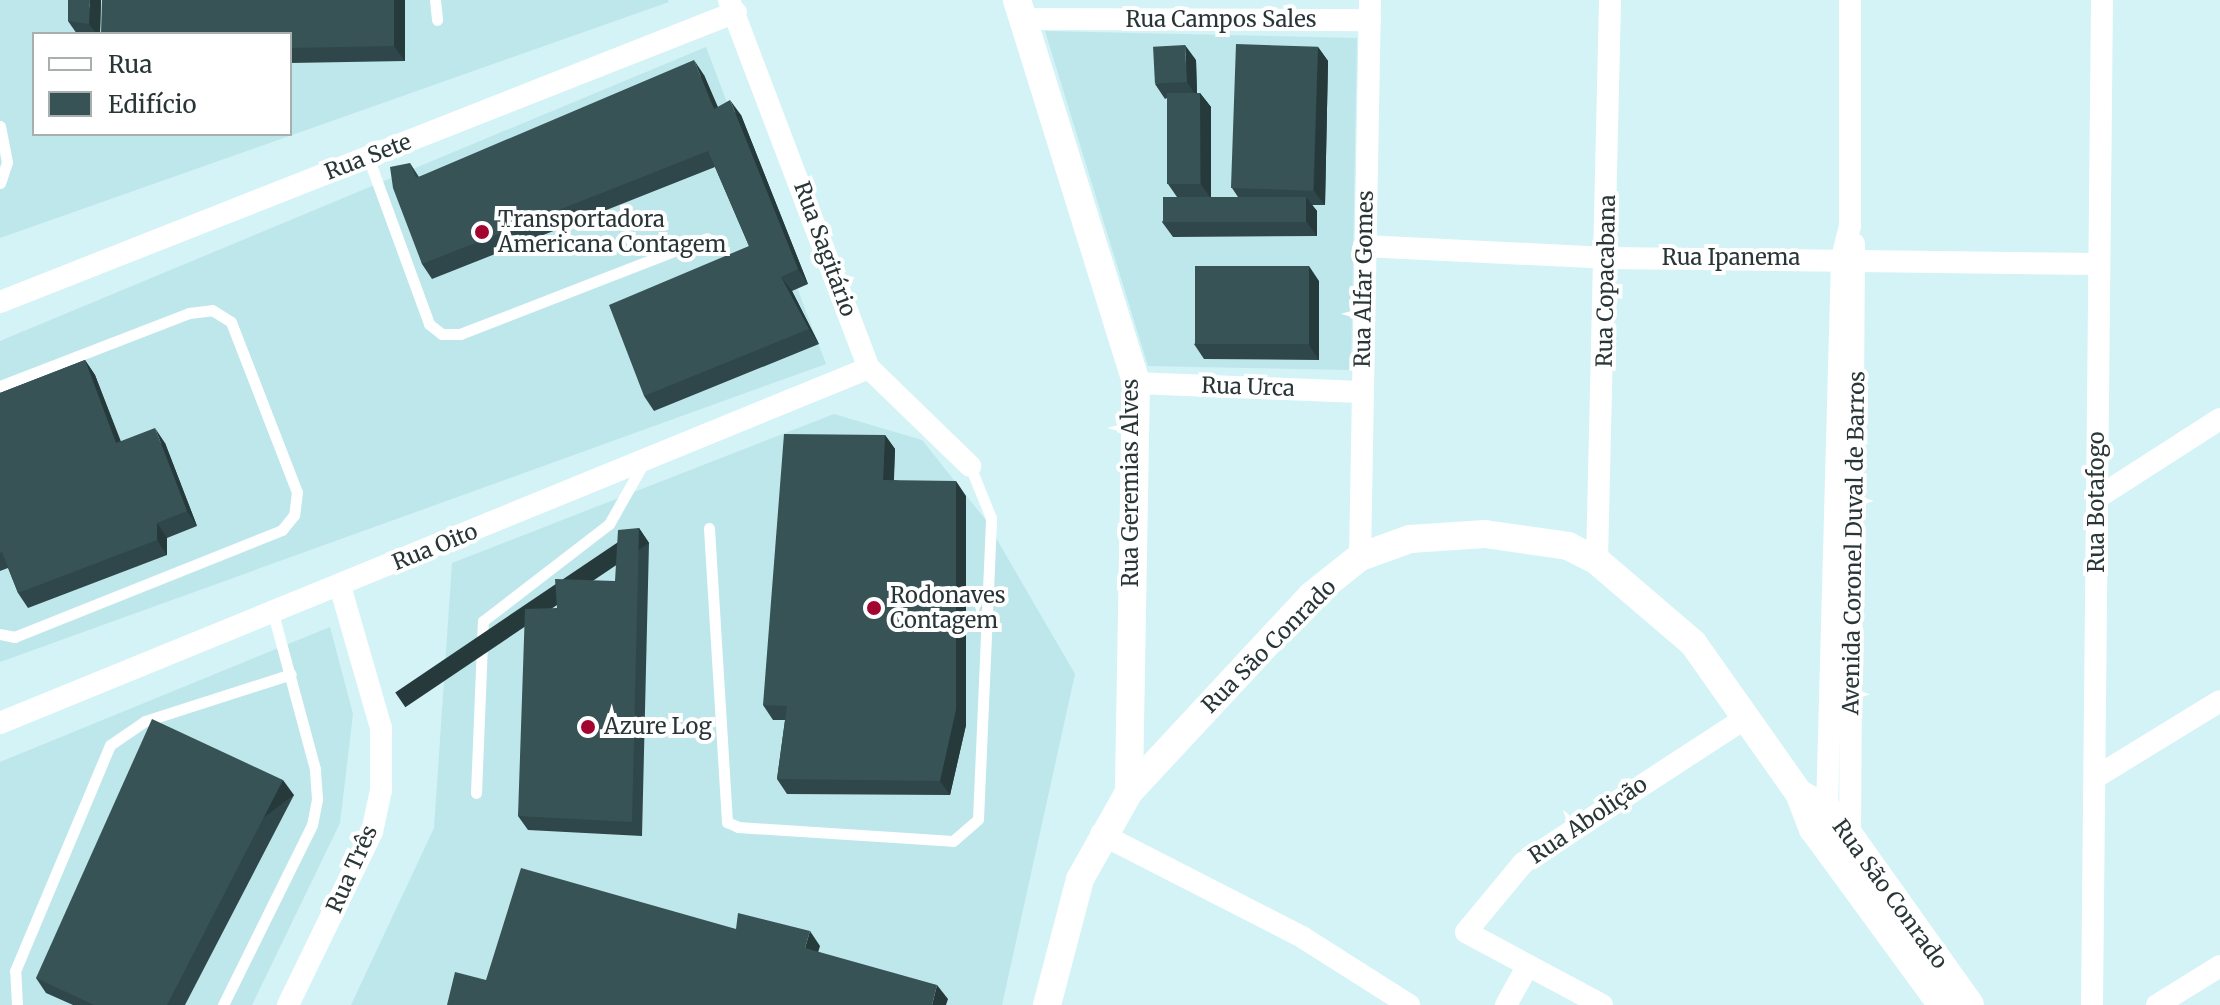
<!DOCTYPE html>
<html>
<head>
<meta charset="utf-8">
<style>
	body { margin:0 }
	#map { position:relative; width:2220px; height:1005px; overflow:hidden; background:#d3f3f6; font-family:Merriweather,serif }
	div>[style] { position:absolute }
	.built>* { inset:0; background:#bee7eb }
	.service>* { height:11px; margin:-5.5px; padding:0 5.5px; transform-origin:5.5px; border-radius:5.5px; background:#fff }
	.minor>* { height:22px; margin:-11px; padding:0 11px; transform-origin:11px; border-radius:11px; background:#fff }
	.tertiary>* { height:28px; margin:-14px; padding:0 14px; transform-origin:14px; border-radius:14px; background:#fff }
	.wall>* { inset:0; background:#2f474a }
	.shaded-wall>* { inset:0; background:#263a3c; transform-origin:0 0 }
	.building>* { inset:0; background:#375356; transform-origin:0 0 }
	.dots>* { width:22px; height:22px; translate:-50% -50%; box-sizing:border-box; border:4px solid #fff; border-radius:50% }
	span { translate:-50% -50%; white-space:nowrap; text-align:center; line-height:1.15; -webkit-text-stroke:8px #fff; paint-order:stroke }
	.street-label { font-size:22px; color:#293637 }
	.poi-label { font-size:22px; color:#293637 }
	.left { translate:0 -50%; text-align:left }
	.legend { position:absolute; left:32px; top:32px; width:260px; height:104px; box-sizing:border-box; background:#fff; border:2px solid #a9afaf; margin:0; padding:10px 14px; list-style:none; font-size:24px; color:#293637 }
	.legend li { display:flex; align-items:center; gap:16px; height:40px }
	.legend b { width:40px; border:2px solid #a9afaf }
</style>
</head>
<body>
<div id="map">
	<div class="built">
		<i style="clip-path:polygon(evenodd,0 0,668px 0,669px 2px,0 238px,0 0,34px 34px,290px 34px,290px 134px,34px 134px,34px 34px)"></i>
		<i style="clip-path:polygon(1045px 31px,1357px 38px,1351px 370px,1148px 366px)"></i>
		<i style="clip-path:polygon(706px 47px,826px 364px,0 662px,0 341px)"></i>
		<i style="clip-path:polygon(834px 414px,922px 440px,985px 519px,1075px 674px,1002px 1005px,351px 1005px,434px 828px,452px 563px)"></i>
		<i style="clip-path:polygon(330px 627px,353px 714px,340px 823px,252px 1005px,0 1005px,0 762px)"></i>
	</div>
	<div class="service">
		<i style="left:435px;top:0;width:20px;rotate:84deg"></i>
		<i style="left:0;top:126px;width:37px;rotate:79deg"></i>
		<i style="left:7px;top:162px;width:22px;rotate:108deg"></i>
		<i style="left:368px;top:157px;width:178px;rotate:69.9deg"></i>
		<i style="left:429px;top:324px;width:16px;rotate:38deg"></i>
		<i style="left:442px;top:334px;width:18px"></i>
		<i style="left:460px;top:334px;width:265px;rotate:-21.2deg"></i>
		<i style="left:0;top:386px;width:203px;rotate:-21.1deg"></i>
		<i style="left:189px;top:313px;width:23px;rotate:-7deg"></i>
		<i style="left:212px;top:310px;width:22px;rotate:32deg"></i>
		<i style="left:231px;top:322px;width:182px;rotate:68.8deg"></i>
		<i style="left:297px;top:492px;width:23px;rotate:97deg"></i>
		<i style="left:294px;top:515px;width:19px;rotate:129deg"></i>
		<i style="left:282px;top:530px;width:288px;rotate:158.2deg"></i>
		<i style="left:15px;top:637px;width:15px;rotate:-169deg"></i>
		<i style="left:709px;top:528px;width:295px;rotate:86.5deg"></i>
		<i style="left:727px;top:822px;width:12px;rotate:24deg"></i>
		<i style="left:738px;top:827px;width:215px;rotate:3.7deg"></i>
		<i style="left:953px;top:841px;width:33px;rotate:-41deg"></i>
		<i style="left:978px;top:819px;width:301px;rotate:-87.5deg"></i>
		<i style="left:991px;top:518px;width:56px;rotate:-112deg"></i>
		<i style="left:476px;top:793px;width:172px;rotate:-87.7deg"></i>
		<i style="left:483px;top:621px;width:159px;rotate:-37.6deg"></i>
		<i style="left:609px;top:524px;width:69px;rotate:-60.5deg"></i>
		<i style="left:17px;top:1005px;width:34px;rotate:-93deg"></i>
		<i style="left:15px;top:971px;width:245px;rotate:-67.2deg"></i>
		<i style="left:110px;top:745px;width:42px;rotate:-34.4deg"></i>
		<i style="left:145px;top:721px;width:153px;rotate:-17.8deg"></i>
		<i style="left:223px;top:1005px;width:201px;rotate:-63.7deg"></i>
		<i style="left:312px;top:825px;width:26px;rotate:-79deg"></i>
		<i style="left:317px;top:799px;width:30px;rotate:-94deg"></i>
		<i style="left:315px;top:769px;width:162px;rotate:-105.1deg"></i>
	</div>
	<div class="minor">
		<i style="left:729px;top:0;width:394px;rotate:69.2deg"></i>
		<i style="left:869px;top:368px;width:141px;rotate:44.1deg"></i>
		<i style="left:1023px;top:19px;width:347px;rotate:0.2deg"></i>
		<i style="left:1364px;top:246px;width:243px;rotate:2.8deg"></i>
		<i style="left:1607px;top:258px;width:492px;rotate:0.7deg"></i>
		<i style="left:0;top:302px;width:791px;rotate:-21.51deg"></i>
		<i style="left:1136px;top:383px;width:225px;rotate:2.3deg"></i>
		<i style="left:2097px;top:498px;width:146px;rotate:-32.7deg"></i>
		<i style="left:1360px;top:557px;width:557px;rotate:-88.97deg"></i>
		<i style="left:1597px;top:561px;width:561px;rotate:-88.67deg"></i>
		<i style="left:0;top:723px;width:939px;rotate:-22.22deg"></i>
		<i style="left:2096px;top:777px;width:145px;rotate:-31.5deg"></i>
		<i style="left:1820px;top:818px;width:11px;rotate:-52deg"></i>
		<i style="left:1827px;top:809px;width:551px;rotate:-88.44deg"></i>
		<i style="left:1842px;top:258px;width:33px;rotate:-76deg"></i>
		<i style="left:1850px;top:226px;width:226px;rotate:-90deg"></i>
		<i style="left:1101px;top:834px;width:226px;rotate:27.1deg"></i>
		<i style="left:1302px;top:937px;width:127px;rotate:32.4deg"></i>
		<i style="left:1844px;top:842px;width:8px;rotate:-45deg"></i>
		<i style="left:1850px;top:836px;width:592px;rotate:-89.61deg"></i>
		<i style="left:288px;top:1005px;width:192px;rotate:-64.1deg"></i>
		<i style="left:372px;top:832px;width:43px;rotate:-77.9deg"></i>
		<i style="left:381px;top:790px;width:62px;rotate:-90deg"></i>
		<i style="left:381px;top:728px;width:148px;rotate:-106.1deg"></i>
		<i style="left:1506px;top:1005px;width:43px;rotate:-61.1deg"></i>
		<i style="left:1602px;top:1005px;width:154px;rotate:-151.8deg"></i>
		<i style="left:1466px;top:932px;width:89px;rotate:-50.4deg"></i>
		<i style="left:1523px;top:863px;width:267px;rotate:-33.1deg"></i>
		<i style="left:2092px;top:1005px;width:1005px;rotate:-89.43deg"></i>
		<i style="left:2157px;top:1005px;width:74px;rotate:-31.8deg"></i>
	</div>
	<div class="tertiary">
		<i style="left:1017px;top:0;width:401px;rotate:72.7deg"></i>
		<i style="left:1136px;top:383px;width:409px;rotate:91deg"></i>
		<i style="left:1799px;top:793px;width:32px;rotate:30deg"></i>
		<i style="left:1827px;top:809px;width:35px;rotate:50deg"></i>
		<i style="left:1850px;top:836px;width:207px;rotate:54.6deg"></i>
		<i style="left:1047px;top:1005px;width:130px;rotate:-75.3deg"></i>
		<i style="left:1080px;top:879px;width:100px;rotate:-60.6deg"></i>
		<i style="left:1129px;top:792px;width:267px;rotate:-47.1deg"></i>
		<i style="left:1311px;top:596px;width:63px;rotate:-38.5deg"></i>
		<i style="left:1360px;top:557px;width:53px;rotate:-19.8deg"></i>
		<i style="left:1410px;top:539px;width:75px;rotate:-3.8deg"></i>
		<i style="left:1485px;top:534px;width:84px;rotate:8.2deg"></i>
		<i style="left:1568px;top:546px;width:33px;rotate:27deg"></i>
		<i style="left:1597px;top:561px;width:126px;rotate:40.5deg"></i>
		<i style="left:1693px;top:643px;width:184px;rotate:54.8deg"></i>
		<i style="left:1799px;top:793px;width:39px;rotate:69deg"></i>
		<i style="left:1813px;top:829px;width:218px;rotate:53.8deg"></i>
	</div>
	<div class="wall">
		<i style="clip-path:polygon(101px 0,100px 34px,77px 34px,68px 21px)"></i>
		<i style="clip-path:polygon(102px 0,405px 0,405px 61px,290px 63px,290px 34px)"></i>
		<i style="clip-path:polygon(1318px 47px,1328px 61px,1325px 205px,1312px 205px,1317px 211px,1317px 236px,1173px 237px,1162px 222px,1177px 197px,1168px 184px,1167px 98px,1165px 99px,1155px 84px,1196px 60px,1197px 93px,1200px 93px,1211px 107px,1211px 197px,1238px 197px,1232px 188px)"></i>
		<i style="clip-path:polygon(704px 75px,718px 107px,741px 115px,808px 284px,792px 291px,819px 344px,654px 411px,644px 396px,749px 246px,715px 167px,432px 279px,422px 264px,410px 163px,419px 177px)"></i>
		<i style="clip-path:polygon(1319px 281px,1319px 360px,1204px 359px,1194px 344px)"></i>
		<i style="clip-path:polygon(85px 360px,95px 375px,120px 441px,165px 443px,197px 526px,167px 538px,167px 555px,28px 608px,18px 593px,8px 568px,0 571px,0 393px)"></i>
		<i style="clip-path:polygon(885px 435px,895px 449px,894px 480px,966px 496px,966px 725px,950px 795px,787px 794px,777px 779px,785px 720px,773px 720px,763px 705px)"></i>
		<i style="clip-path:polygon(639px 528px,649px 543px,642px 836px,528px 830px,518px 816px,557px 608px,615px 581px)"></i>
		<i style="clip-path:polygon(294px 795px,185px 1005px,73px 1005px,46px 993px,36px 978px)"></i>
	</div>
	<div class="shaded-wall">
		<i style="clip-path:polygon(90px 0,101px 0,100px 34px,97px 34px,89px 24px)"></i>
		<i style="clip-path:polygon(394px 0,405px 0,405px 61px,394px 46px)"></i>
		<i style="clip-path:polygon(1185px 45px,1196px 60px,1197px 97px,1187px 82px)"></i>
		<i style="clip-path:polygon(1318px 47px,1328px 61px,1325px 205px,1314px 191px)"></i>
		<i style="clip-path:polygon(694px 60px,704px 75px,724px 123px,714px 109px)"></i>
		<i style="clip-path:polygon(1200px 93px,1211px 107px,1211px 199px,1201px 184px)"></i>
		<i style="clip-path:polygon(730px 100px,741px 115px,808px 284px,798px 269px)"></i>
		<i style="clip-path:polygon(1306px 197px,1317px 211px,1317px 236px,1306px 221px)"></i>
		<i style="clip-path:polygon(1309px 266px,1319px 281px,1319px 360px,1309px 345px)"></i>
		<i style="clip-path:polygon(781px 277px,792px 291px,819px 344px,809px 329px)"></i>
		<i style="clip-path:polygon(85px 360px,95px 375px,127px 457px,116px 443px)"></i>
		<i style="clip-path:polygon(155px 428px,165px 443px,197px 526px,187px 511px)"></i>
		<i style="clip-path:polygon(885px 435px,895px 449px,893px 494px,883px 480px)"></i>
		<i style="clip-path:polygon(956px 481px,966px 496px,966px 725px,950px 795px,940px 781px)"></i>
		<i style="clip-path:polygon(157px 523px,167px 538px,167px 555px,157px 540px)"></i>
		<i style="left:639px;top:528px;width:18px;height:294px;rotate:56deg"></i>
		<i style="left:283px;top:780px;width:19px;height:253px;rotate:54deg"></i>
		<i style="clip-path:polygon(810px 931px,820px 946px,815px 963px,805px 948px)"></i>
		<i style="clip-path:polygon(937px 985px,948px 999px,946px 1005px,932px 1005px)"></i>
	</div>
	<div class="building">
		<i style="clip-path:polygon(68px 0,90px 0,89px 24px,68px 21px)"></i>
		<i style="clip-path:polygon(102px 0,394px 0,394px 46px,290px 48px,290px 34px,101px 34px)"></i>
		<i style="left:1236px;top:44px;width:82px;height:144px;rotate:2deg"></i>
		<i style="left:1185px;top:45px;width:37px;height:32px;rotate:87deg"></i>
		<i style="clip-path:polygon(694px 60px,714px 109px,730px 100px,798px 269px,781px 277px,809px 329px,644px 396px,609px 305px,749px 246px,708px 151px,422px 264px,393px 188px,390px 167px,410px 163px,416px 178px)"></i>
		<i style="left:1167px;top:93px;width:33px;height:91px"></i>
		<i style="left:1163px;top:197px;width:143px;height:25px"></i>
		<i style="left:1195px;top:266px;width:114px;height:78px"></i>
		<i style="clip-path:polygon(85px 360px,116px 443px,155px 428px,187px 511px,157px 523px,157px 540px,18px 593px,2px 552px,0 553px,0 393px)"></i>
		<i style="clip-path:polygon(784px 434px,885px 435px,883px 480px,956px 481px,956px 710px,940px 781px,777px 779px,787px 706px,763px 705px)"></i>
		<i style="clip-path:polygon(639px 528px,632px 822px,518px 816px,525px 609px,557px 608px,555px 579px,615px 581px,618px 530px)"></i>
		<i style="clip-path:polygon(152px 719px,283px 780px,167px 1005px,94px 1005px,36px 978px)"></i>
		<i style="clip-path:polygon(521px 868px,736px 929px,738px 913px,810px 931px,805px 948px,937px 985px,932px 1005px,447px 1005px,455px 972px,486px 980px)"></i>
	</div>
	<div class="dots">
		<i style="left:482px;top:232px;background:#a30531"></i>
		<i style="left:874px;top:608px;background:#a30531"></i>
		<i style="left:588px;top:727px;background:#a30531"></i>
	</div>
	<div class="street-label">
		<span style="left:1221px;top:20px">Rua Campos Sales</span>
		<span style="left:368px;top:157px;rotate:-21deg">Rua Sete</span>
		<span style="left:825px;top:249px;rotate:70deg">Rua Sagitário</span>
		<span style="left:1731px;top:258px">Rua Ipanema</span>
		<span style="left:1364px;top:279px;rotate:-89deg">Rua Alfar Gomes</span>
		<span style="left:1606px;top:281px;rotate:-89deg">Rua Copacabana</span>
		<span style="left:1248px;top:387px;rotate:2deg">Rua Urca</span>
		<span style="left:1131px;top:483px;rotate:-90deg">Rua Geremias Alves</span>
		<span style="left:2097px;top:502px;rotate:-90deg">Rua Botafogo</span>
		<span style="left:1854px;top:543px;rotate:-89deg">Avenida Coronel Duval de Barros</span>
		<span style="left:435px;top:547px;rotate:-22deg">Rua Oito</span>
		<span style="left:1269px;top:646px;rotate:-45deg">Rua São Conrado</span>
		<span style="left:1588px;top:820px;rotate:-34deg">Rua Abolição</span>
		<span style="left:352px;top:869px;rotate:-66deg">Rua Três</span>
		<span style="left:1890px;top:894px;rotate:54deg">Rua São Conrado</span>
	</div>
	<div class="poi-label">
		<span class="left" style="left:498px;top:232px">Transportadora<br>Americana Contagem</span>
		<span class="left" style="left:890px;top:608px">Rodonaves<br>Contagem</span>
		<span class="left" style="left:604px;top:727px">Azure Log</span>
	</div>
	<ul class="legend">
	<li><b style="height:10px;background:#fff"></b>Rua</li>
	<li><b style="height:22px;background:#375356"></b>Edifício</li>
	</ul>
</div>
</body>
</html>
